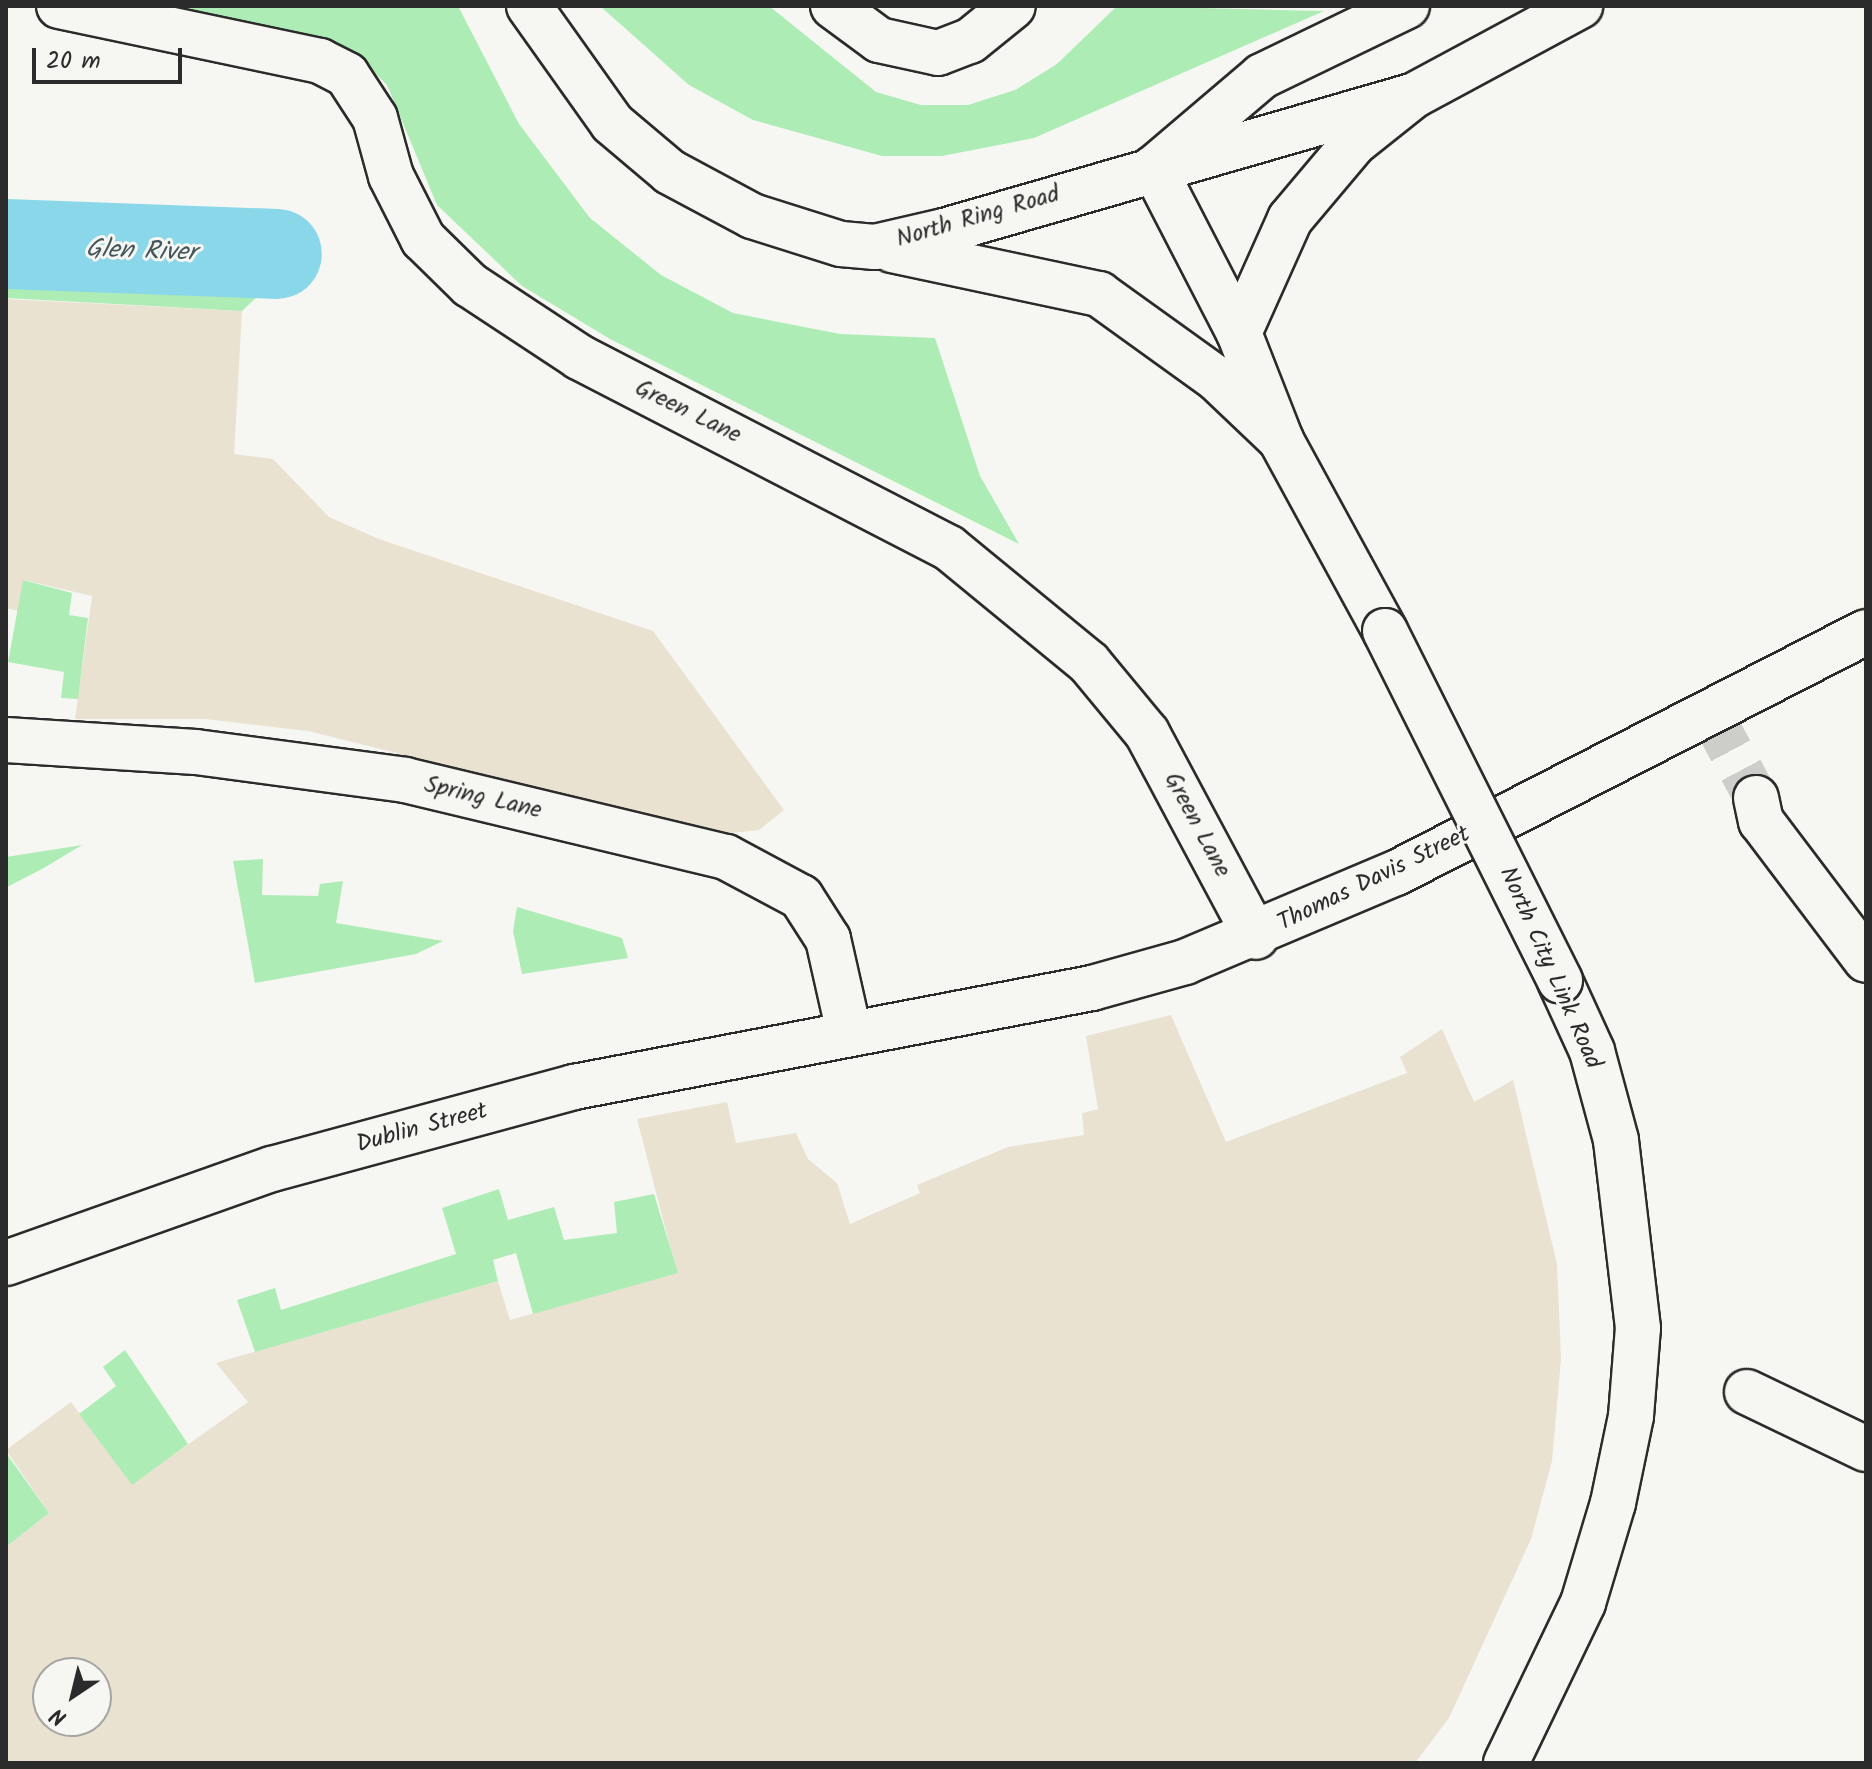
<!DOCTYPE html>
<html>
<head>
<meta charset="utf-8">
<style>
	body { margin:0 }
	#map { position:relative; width:1872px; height:1769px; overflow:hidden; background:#f6f6f2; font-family:Kalam,sans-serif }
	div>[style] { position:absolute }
	.built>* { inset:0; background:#e9e2d1 }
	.green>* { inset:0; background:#adedb5 }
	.river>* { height:90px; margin:-45px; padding:0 45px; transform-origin:45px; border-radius:45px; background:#8ad7ea }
	.minor-tunnel>* { height:44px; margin-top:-22px; transform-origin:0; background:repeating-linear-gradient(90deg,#cdcdca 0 44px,transparent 0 66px) }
	.roads { filter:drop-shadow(2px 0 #2b2b2b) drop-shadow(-2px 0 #2b2b2b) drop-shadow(0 2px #2b2b2b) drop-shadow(0 -2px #2b2b2b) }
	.minor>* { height:44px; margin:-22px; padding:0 22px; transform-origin:22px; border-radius:22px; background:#f6f6f2 }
	.major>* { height:44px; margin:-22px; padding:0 22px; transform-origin:22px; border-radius:22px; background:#f6f6f2 }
	.highway>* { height:44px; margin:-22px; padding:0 22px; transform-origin:22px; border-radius:22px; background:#f6f6f2 }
	.bridges { filter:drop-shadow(2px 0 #2b2b2b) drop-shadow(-2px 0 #2b2b2b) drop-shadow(0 2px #2b2b2b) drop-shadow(0 -2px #2b2b2b) }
	.highway-bridge>* { height:44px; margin:-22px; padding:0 22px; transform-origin:22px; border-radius:22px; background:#f6f6f2 }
	span { translate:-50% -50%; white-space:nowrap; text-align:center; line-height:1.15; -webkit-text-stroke:6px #f6f6f2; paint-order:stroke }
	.street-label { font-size:24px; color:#2b2b2b }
	.water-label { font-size:26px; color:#43565b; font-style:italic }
	.frame { position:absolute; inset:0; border:8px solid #2b2b2b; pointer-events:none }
	.north { position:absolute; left:32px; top:1657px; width:80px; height:80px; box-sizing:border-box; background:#f6f6f2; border:2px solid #a5a5a2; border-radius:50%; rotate:215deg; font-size:22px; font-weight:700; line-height:32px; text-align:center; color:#2b2b2b }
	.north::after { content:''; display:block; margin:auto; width:28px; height:36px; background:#2b2b2b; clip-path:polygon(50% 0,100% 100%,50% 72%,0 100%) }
	.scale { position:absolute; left:32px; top:48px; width:150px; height:36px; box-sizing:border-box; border:4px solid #2b2b2b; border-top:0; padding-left:10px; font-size:24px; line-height:28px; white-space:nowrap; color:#2b2b2b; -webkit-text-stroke:6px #f6f6f2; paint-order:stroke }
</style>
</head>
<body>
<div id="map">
	<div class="built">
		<i style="clip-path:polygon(6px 299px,242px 311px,234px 454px,273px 459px,329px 517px,379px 539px,653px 631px,784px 810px,759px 830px,722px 834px,308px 731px,205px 719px,75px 719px,92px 596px,24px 580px,18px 611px,6px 608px)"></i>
		<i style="clip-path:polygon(evenodd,1171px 1015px,1226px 1142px,1407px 1073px,1400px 1057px,1442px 1029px,1474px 1102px,1513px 1080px,1557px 1264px,1561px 1359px,1552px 1461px,1531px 1539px,1449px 1718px,1415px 1763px,6px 1763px,6px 1547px,49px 1513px,6px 1450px,71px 1402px,132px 1484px,248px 1402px,216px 1363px,498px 1281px,510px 1320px,677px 1273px,637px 1119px,727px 1102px,736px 1143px,796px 1133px,808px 1159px,837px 1183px,850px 1224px,920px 1193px,917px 1185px,1008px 1147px,1084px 1135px,1082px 1113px,1098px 1109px,1086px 1036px,1171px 1015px,48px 1673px,96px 1673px,96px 1721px,48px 1721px,48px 1673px)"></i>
	</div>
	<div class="green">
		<i style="clip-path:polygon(147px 6px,458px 6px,519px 124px,590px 218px,661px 275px,733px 313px,840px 334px,935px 338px,980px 476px,1019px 544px,610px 339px,522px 286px,437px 205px,387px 85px,358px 56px)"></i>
		<i style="clip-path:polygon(600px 6px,769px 6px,876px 92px,921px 105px,968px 105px,1015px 90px,1057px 64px,1117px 6px,1324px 11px,1034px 138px,942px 156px,882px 156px,753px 120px,689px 85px)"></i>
		<i style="clip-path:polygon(6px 224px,274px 231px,280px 275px,242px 311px,6px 298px)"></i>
		<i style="clip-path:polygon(23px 580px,72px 593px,69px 615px,88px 618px,78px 699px,61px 698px,64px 672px,8px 662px)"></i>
		<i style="clip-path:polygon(82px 845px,42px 869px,7px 887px,6px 857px)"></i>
		<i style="clip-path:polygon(263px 859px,262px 895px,318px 896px,320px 884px,343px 881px,336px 923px,443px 941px,416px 954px,255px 983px,233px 861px)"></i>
		<i style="clip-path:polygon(517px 907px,622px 938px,628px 958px,522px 974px,513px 931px)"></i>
		<i style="clip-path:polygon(499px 1189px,508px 1220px,554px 1207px,564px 1240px,617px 1233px,614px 1202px,654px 1194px,678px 1273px,533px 1314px,516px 1253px,493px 1260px,498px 1281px,255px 1352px,237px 1300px,275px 1288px,281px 1310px,456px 1254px,442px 1208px)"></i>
		<i style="clip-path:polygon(125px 1350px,188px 1444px,132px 1485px,79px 1414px,116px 1386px,103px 1367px)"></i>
		<i style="clip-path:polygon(6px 1453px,49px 1513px,6px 1547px)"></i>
	</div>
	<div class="river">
		<i style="left:6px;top:244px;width:271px;rotate:2.1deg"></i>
	</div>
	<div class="minor-tunnel">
		<i style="left:1710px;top:712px;width:98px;rotate:61.9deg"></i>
	</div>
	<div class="roads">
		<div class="minor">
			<i style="left:59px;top:6px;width:267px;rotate:11.9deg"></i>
			<i style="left:320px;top:61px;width:30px;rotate:27deg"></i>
			<i style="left:347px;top:75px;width:51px;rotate:56.9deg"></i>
			<i style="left:375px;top:118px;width:60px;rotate:74.6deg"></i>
			<i style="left:391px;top:176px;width:71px;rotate:63.1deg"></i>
			<i style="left:423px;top:239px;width:66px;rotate:44.4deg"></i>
			<i style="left:470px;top:285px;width:131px;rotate:33.4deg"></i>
			<i style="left:579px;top:357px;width:416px;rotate:27.3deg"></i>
			<i style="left:949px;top:548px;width:181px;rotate:39.4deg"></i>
			<i style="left:1089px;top:663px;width:91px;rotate:50.4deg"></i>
			<i style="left:1147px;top:733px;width:231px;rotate:61.9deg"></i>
			<i style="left:833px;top:6px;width:57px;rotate:36.5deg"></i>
			<i style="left:879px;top:40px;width:60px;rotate:12.4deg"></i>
			<i style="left:938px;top:53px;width:34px;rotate:-21deg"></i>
			<i style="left:970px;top:41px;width:55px;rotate:-39.1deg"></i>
			<i style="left:6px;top:740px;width:190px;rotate:3.6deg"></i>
			<i style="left:196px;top:752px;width:211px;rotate:7.6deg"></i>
			<i style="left:405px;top:780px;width:330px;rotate:13.5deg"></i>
			<i style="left:726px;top:857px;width:85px;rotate:28.1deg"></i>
			<i style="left:801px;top:897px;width:50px;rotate:57.3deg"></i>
			<i style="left:828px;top:939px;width:95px;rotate:77.3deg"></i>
			<i style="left:1756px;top:798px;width:24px;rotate:78deg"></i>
			<i style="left:1761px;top:821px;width:174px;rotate:52.9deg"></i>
			<i style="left:6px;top:1263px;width:282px;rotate:-19.5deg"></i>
			<i style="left:272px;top:1169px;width:313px;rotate:-15.2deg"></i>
			<i style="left:574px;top:1087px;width:527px;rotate:-10.82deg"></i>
			<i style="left:1092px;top:988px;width:97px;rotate:-15.6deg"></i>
			<i style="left:1185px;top:962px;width:229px;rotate:-22.9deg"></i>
			<i style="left:1396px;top:873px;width:528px;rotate:-27.15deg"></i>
			<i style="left:1747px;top:1392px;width:132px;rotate:25.6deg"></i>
		</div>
		<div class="major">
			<i style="left:529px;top:6px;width:143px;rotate:54.6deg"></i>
			<i style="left:612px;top:123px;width:76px;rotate:40.2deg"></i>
			<i style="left:670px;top:172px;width:93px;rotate:28.2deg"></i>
			<i style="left:752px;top:216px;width:93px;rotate:17.5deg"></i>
			<i style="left:841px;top:244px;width:34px;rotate:5deg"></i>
			<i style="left:875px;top:247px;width:71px;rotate:-13.1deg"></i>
			<i style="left:944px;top:231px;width:488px;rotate:-16.1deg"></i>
			<i style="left:892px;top:250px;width:212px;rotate:12deg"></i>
			<i style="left:1099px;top:294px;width:144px;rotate:35.7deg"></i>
			<i style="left:1216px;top:378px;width:90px;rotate:43.6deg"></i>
		</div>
		<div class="highway">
			<i style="left:1239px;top:333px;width:125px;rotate:-65.9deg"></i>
			<i style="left:1290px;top:219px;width:99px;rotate:-49.9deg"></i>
			<i style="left:1354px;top:143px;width:75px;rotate:-38.5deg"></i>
			<i style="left:1413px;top:96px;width:190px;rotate:-28.3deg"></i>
			<i style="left:1385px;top:631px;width:217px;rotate:-118.6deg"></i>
			<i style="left:1281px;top:440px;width:115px;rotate:-111.4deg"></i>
			<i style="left:1239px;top:333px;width:186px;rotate:-117.3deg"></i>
			<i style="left:1154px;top:168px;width:142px;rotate:-40.4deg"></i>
			<i style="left:1262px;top:76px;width:161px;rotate:-25.8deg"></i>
			<i style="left:1506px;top:1763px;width:178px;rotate:-64.3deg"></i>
			<i style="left:1583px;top:1603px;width:104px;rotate:-73.3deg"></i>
			<i style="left:1613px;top:1503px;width:89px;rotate:-78.3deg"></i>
			<i style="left:1631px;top:1416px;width:88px;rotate:-85.5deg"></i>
			<i style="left:1638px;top:1328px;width:189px;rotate:-96.7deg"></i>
			<i style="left:1616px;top:1140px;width:92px;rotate:-105.1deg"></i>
			<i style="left:1592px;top:1051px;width:77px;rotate:-114.6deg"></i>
		</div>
	</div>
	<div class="bridges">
		<div class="highway-bridge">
			<i style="left:1385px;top:631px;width:391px;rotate:63.4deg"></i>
		</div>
	</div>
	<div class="street-label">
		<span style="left:978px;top:217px;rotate:-16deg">North Ring Road</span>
		<span style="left:688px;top:412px;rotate:26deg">Green Lane</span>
		<span style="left:483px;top:798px;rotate:13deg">Spring Lane</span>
		<span style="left:1197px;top:825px;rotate:62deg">Green Lane</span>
		<span style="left:1374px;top:879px;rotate:-26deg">Thomas Davis Street</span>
		<span style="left:1550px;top:968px;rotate:66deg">North City Link Road</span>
		<span style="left:422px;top:1128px;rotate:-15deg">Dublin Street</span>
	</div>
	<div class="water-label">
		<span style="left:141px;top:252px;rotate:2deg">Glen River</span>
	</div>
	<div class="frame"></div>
	<div class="north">N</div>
	<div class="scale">20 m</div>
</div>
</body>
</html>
